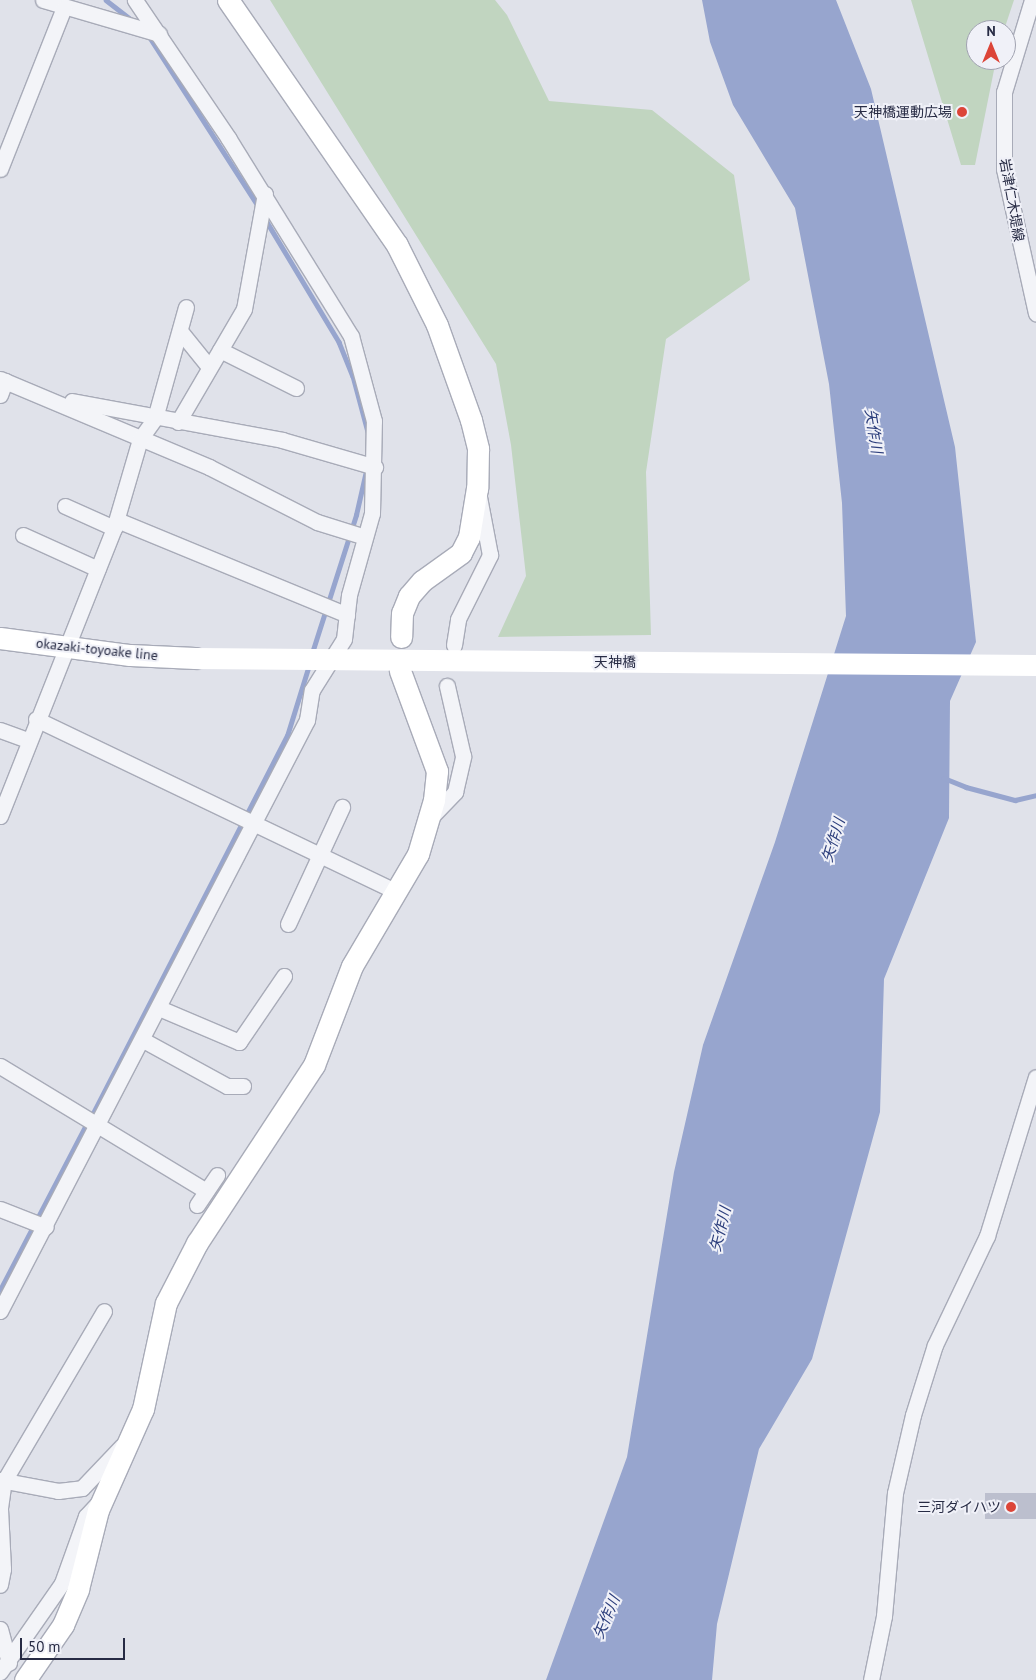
<!DOCTYPE html>
<html>
<head>
<meta charset="utf-8">
<style>
	body { margin:0 }
	#map { position:relative; width:1036px; height:1680px; overflow:hidden; background:#e0e2ea; font-family:"PT Sans","Noto Sans JP",sans-serif }
	div>[style] { position:absolute }
	.green>* { inset:0; background:#c1d5c0 }
	.water>* { inset:0; background:#97a5ce }
	.stream>* { height:4.5px; margin:-2.25px; padding:0 2.25px; transform-origin:2.25px; border-radius:2.25px; background:#97a5ce }
	.building>* { inset:0; background:#bcbfce; transform-origin:0 0 }
	.roads { filter:drop-shadow(1px 0 #a8abb8) drop-shadow(-1px 0 #a8abb8) drop-shadow(0 1px #a8abb8) drop-shadow(0 -1px #a8abb8) }
	.street>* { height:15px; margin:-7.5px; padding:0 7.5px; transform-origin:7.5px; border-radius:7.5px; background:#f3f4f8 }
	.secondary>* { height:21px; margin:-10.5px; padding:0 10.5px; transform-origin:10.5px; border-radius:10.5px; background:#fff }
	.secondary-bridge>* { height:21px; margin:-10.5px; padding:0 10.5px; transform-origin:10.5px; border-radius:10.5px; background:#fff }
	.dots>* { width:14px; height:14px; translate:-50% -50%; box-sizing:border-box; border:2px solid #f0f1f8; border-radius:50% }
	span { translate:-50% -50%; white-space:nowrap; text-align:center; line-height:1.15; -webkit-text-stroke:4px #f0f1f8; paint-order:stroke }
	.poi-label { font-size:14px; color:#272b44 }
	.right { translate:-100% -50%; text-align:right }
	.street-label { font-size:14px; color:#272b44 }
	.water-label { font-size:15px; color:#2c3e7c; font-style:italic }
	.north { position:absolute; left:966px; top:20px; width:50px; height:50px; box-sizing:border-box; background:#f0f1f8; border:1px solid #a0a2b0; border-radius:50%; rotate:0deg; font-size:14px; font-weight:700; line-height:20px; text-align:center; color:#272b44 }
	.north::after { content:''; display:block; margin:auto; width:18px; height:22px; background:#dc4538; clip-path:polygon(50% 0,100% 100%,50% 72%,0 100%) }
	.scale { position:absolute; left:20px; top:1638px; width:105px; height:22px; box-sizing:border-box; border:2px solid #272b44; border-top:0; padding-left:6px; font-size:15px; line-height:18px; white-space:nowrap; color:#272b44; -webkit-text-stroke:4px #f0f1f8; paint-order:stroke }
</style>
</head>
<body>
<div id="map">
	<div class="green">
		<i style="clip-path:polygon(270px 0,495px 0,507px 15px,549px 101px,652px 110px,734px 175px,750px 280px,666px 339px,646px 472px,651px 635px,498px 637px,526px 576px,511px 445px,496px 364px)"></i>
		<i style="clip-path:polygon(911px 0,1014px 0,1004px 30px,976px 30px,976px 60px,996px 60px,975px 165px,961px 165px)"></i>
	</div>
	<div class="water">
		<i style="clip-path:polygon(702px 0,836px 0,871px 89px,955px 447px,976px 642px,950px 701px,949px 818px,884px 979px,880px 1112px,812px 1359px,759px 1449px,717px 1624px,712px 1680px,546px 1680px,627px 1457px,674px 1172px,703px 1045px,775px 842px,846px 616px,842px 503px,829px 384px,795px 208px,733px 105px,710px 42px)"></i>
	</div>
	<div class="stream">
		<i style="left:106px;top:0;width:31px;rotate:38deg"></i>
		<i style="left:149px;top:36px;width:202px;rotate:57.3deg"></i>
		<i style="left:264px;top:217px;width:146px;rotate:59deg"></i>
		<i style="left:339px;top:342px;width:37px;rotate:68deg"></i>
		<i style="left:353px;top:376px;width:58px;rotate:75deg"></i>
		<i style="left:312px;top:653px;width:145px;rotate:-72.3deg"></i>
		<i style="left:356px;top:515px;width:45px;rotate:-77.2deg"></i>
		<i style="left:944px;top:778px;width:24px;rotate:22deg"></i>
		<i style="left:966px;top:787px;width:51px;rotate:14.9deg"></i>
		<i style="left:1015px;top:800px;width:22px;rotate:-13deg"></i>
		<i style="left:91px;top:1117px;width:428px;rotate:-62.8deg"></i>
		<i style="left:287px;top:736px;width:74px;rotate:-72.8deg"></i>
		<i style="left:0;top:1290px;width:188px;rotate:-62.5deg"></i>
	</div>
	<div class="building">
		<i style="left:1036px;top:1493px;width:26px;height:51px;rotate:90deg"></i>
	</div>
	<div class="roads">
		<div class="street">
			<i style="left:43px;top:0;width:121px;rotate:16.3deg"></i>
			<i style="left:1032px;top:0;width:96px;rotate:106.9deg"></i>
			<i style="left:1004px;top:92px;width:77px;rotate:90deg"></i>
			<i style="left:1004px;top:169px;width:148px;rotate:77.5deg"></i>
			<i style="left:0;top:169px;width:174px;rotate:-68.4deg"></i>
			<i style="left:180px;top:331px;width:46px;rotate:51.1deg"></i>
			<i style="left:220px;top:350px;width:85px;rotate:26.6deg"></i>
			<i style="left:0;top:379px;width:227px;rotate:22.8deg"></i>
			<i style="left:209px;top:467px;width:121px;rotate:27deg"></i>
			<i style="left:317px;top:522px;width:50px;rotate:17.4deg"></i>
			<i style="left:0;top:395px;width:15px;rotate:-70deg"></i>
			<i style="left:72px;top:401px;width:214px;rotate:10.5deg"></i>
			<i style="left:282px;top:440px;width:97px;rotate:16.2deg"></i>
			<i style="left:178px;top:422px;width:131px;rotate:-59.7deg"></i>
			<i style="left:244px;top:309px;width:117px;rotate:-79.7deg"></i>
			<i style="left:65px;top:506px;width:54px;rotate:24.2deg"></i>
			<i style="left:117px;top:520px;width:249px;rotate:22.4deg"></i>
			<i style="left:23px;top:535px;width:82px;rotate:24.4deg"></i>
			<i style="left:454px;top:645px;width:26px;rotate:-81deg"></i>
			<i style="left:458px;top:619px;width:72px;rotate:-63.4deg"></i>
			<i style="left:490px;top:555px;width:59px;rotate:-100.7deg"></i>
			<i style="left:36px;top:719px;width:398px;rotate:25.6deg"></i>
			<i style="left:0;top:730px;width:30px;rotate:20deg"></i>
			<i style="left:0;top:816px;width:310px;rotate:-68.4deg"></i>
			<i style="left:114px;top:528px;width:93px;rotate:-73.7deg"></i>
			<i style="left:140px;top:439px;width:26px;rotate:-54deg"></i>
			<i style="left:155px;top:418px;width:115px;rotate:-74.4deg"></i>
			<i style="left:431px;top:817px;width:35px;rotate:-46deg"></i>
			<i style="left:455px;top:792px;width:37px;rotate:-77deg"></i>
			<i style="left:463px;top:756px;width:72px;rotate:-102.9deg"></i>
			<i style="left:288px;top:924px;width:129px;rotate:-65.2deg"></i>
			<i style="left:159px;top:1008px;width:87px;rotate:23deg"></i>
			<i style="left:239px;top:1042px;width:80px;rotate:-55.7deg"></i>
			<i style="left:143px;top:1040px;width:96px;rotate:28.7deg"></i>
			<i style="left:227px;top:1086px;width:16px"></i>
			<i style="left:0;top:1066px;width:241px;rotate:31.2deg"></i>
			<i style="left:197px;top:1205px;width:36px;rotate:-56deg"></i>
			<i style="left:0;top:1209px;width:49px;rotate:21.4deg"></i>
			<i style="left:0;top:1311px;width:666px;rotate:-62.55deg"></i>
			<i style="left:307px;top:720px;width:30px;rotate:-81deg"></i>
			<i style="left:312px;top:690px;width:60px;rotate:-57.9deg"></i>
			<i style="left:344px;top:639px;width:44px;rotate:-83.5deg"></i>
			<i style="left:349px;top:595px;width:85px;rotate:-74.3deg"></i>
			<i style="left:372px;top:513px;width:92px;rotate:-88.8deg"></i>
			<i style="left:374px;top:421px;width:88px;rotate:-105.1deg"></i>
			<i style="left:351px;top:336px;width:232px;rotate:-121.8deg"></i>
			<i style="left:229px;top:139px;width:168px;rotate:-124.1deg"></i>
			<i style="left:0;top:1480px;width:59px;rotate:10.7deg"></i>
			<i style="left:58px;top:1491px;width:24px;rotate:-7deg"></i>
			<i style="left:82px;top:1488px;width:58px;rotate:-46.4deg"></i>
			<i style="left:0;top:1508px;width:27px;rotate:-82deg"></i>
			<i style="left:4px;top:1481px;width:197px;rotate:-59.5deg"></i>
			<i style="left:0;top:1509px;width:60px;rotate:87.1deg"></i>
			<i style="left:3px;top:1569px;width:16px;rotate:101deg"></i>
			<i style="left:0;top:1629px;width:35px;rotate:75deg"></i>
			<i style="left:0;top:1672px;width:108px;rotate:-55.1deg"></i>
			<i style="left:62px;top:1583px;width:71px;rotate:-70.3deg"></i>
			<i style="left:86px;top:1516px;width:16px;rotate:-47deg"></i>
			<i style="left:871px;top:1680px;width:65px;rotate:-78.5deg"></i>
			<i style="left:884px;top:1616px;width:123px;rotate:-84.9deg"></i>
			<i style="left:895px;top:1493px;width:80px;rotate:-77deg"></i>
			<i style="left:913px;top:1415px;width:73px;rotate:-72.6deg"></i>
			<i style="left:935px;top:1345px;width:121px;rotate:-64.5deg"></i>
			<i style="left:987px;top:1236px;width:166px;rotate:-72.9deg"></i>
		</div>
		<div class="secondary">
			<i style="left:228px;top:0;width:298px;rotate:55.4deg"></i>
			<i style="left:397px;top:245px;width:89px;rotate:63.4deg"></i>
			<i style="left:437px;top:325px;width:101px;rotate:70.3deg"></i>
			<i style="left:471px;top:420px;width:30px;rotate:76deg"></i>
			<i style="left:478px;top:449px;width:39px;rotate:91deg"></i>
			<i style="left:477px;top:488px;width:50px;rotate:99.3deg"></i>
			<i style="left:469px;top:537px;width:18px;rotate:117deg"></i>
			<i style="left:461px;top:553px;width:48px;rotate:144.3deg"></i>
			<i style="left:422px;top:581px;width:20px;rotate:131deg"></i>
			<i style="left:409px;top:596px;width:18px;rotate:112deg"></i>
			<i style="left:402px;top:613px;width:24px;rotate:92deg"></i>
			<i style="left:0;top:638px;width:131px;rotate:7.5deg"></i>
			<i style="left:130px;top:655px;width:65px;rotate:2.6deg"></i>
			<i style="left:25px;top:1680px;width:67px;rotate:-55.4deg"></i>
			<i style="left:63px;top:1625px;width:39px;rotate:-67deg"></i>
			<i style="left:78px;top:1589px;width:81px;rotate:-75.8deg"></i>
			<i style="left:98px;top:1510px;width:111px;rotate:-66deg"></i>
			<i style="left:143px;top:1409px;width:108px;rotate:-77.8deg"></i>
			<i style="left:166px;top:1303px;width:68px;rotate:-62.7deg"></i>
			<i style="left:197px;top:1243px;width:213px;rotate:-56.7deg"></i>
			<i style="left:314px;top:1065px;width:106px;rotate:-69deg"></i>
			<i style="left:352px;top:966px;width:130px;rotate:-59.5deg"></i>
			<i style="left:418px;top:854px;width:56px;rotate:-73.5deg"></i>
			<i style="left:434px;top:800px;width:29px;rotate:-84deg"></i>
			<i style="left:437px;top:771px;width:107px;rotate:-110.3deg"></i>
		</div>
	</div>
	<div class="secondary-bridge">
		<i style="left:195px;top:658px;width:841px;rotate:0.48deg"></i>
	</div>
	<div class="dots">
		<i style="left:962px;top:112px;background:#dc4538"></i>
		<i style="left:1011px;top:1507px;background:#dc4538"></i>
	</div>
	<div class="poi-label">
		<span class="right" style="left:952px;top:112px">天神橋運動広場</span>
		<span class="right" style="left:1001px;top:1507px">三河ダイハツ</span>
	</div>
	<div class="street-label">
		<span style="left:1012px;top:200px;rotate:80deg">岩津仁木堤線</span>
		<span style="left:97px;top:649px;rotate:6deg">okazaki-toyoake line</span>
		<span style="left:615px;top:662px">天神橋</span>
	</div>
	<div class="water-label">
		<span style="left:874px;top:431px;rotate:81deg">矢作川</span>
		<span style="left:833px;top:840px;rotate:-73deg">矢作川</span>
		<span style="left:720px;top:1229px;rotate:-76deg">矢作川</span>
		<span style="left:606px;top:1617px;rotate:-67deg">矢作川</span>
	</div>
	<div class="north">N</div>
	<div class="scale">50 m</div>
</div>
</body>
</html>
